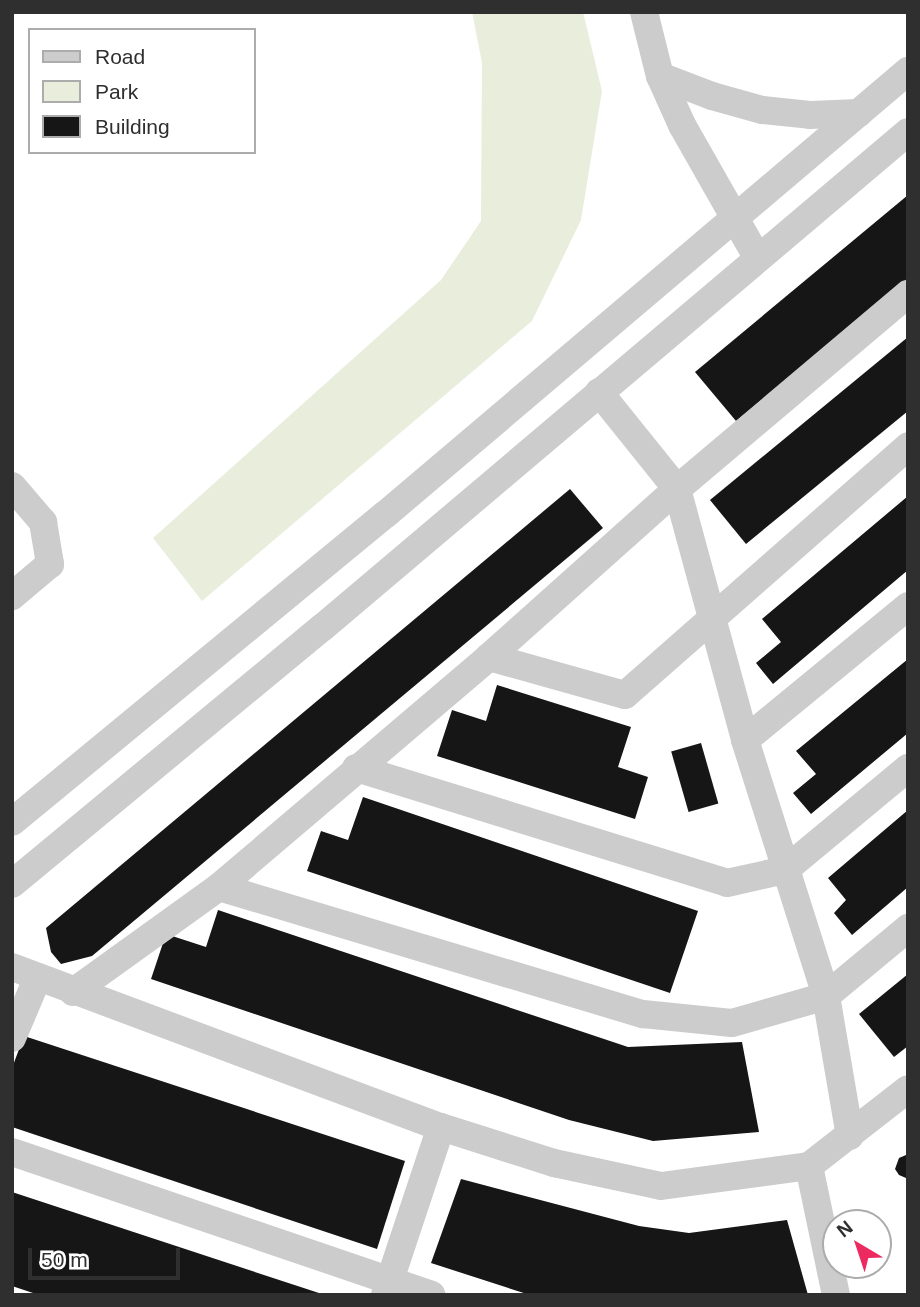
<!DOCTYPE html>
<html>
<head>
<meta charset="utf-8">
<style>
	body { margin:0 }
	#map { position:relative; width:920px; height:1307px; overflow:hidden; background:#fff; font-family:Arial,sans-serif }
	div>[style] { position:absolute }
	.green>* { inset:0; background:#e9eddc }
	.building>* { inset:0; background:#161616; transform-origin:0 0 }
	.minor>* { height:28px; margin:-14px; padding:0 14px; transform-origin:14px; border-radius:14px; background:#ccc }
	span { translate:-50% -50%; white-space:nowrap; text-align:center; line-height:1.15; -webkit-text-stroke:7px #fff; paint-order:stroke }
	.frame { position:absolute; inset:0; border:14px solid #2f2f2f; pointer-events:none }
	.legend { position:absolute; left:28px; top:28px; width:228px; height:126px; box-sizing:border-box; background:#fff; border:2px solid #acacac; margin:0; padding:9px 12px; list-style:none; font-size:21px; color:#2f2f2f }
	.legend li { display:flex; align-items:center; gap:14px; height:35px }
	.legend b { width:35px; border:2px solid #acacac }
	.north { position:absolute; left:822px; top:1209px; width:70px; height:70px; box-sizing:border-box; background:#fff; border:2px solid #acacac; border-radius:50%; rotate:321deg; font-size:19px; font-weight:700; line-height:28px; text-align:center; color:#2f2f2f }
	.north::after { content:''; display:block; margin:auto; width:24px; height:32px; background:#ed2a60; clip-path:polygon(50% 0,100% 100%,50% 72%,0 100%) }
	.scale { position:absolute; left:28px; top:1248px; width:152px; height:32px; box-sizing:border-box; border:4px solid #2f2f2f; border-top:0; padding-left:9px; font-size:21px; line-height:24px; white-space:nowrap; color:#2f2f2f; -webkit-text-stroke:5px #fff; paint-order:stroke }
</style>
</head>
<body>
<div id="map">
	<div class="green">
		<i style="clip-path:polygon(472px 12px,583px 12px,602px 91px,581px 220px,532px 321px,202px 601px,153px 538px,441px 280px,481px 221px,482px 63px)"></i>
	</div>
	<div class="building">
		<i style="clip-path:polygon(908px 195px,908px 278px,736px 421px,695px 372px)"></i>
		<i style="clip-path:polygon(908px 337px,908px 411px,746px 544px,710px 500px)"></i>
		<i style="clip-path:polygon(570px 489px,603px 528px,92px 956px,61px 964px,51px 952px,46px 928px)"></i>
		<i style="clip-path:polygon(908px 496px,908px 570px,773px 684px,756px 663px,781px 642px,762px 619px)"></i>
		<i style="clip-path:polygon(908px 659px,908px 733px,811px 814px,793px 793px,816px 774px,796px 751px)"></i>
		<i style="clip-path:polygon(497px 685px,631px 727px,618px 767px,648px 777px,635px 819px,437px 756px,452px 710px,486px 721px)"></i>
		<i style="left:701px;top:743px;width:63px;height:31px;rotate:74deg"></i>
		<i style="clip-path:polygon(363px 797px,698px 911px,670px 993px,307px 871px,321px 831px,348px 840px)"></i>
		<i style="clip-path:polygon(908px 810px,908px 887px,852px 935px,834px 913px,846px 900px,828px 878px)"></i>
		<i style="clip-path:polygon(218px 910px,628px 1047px,742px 1042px,759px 1132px,653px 1141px,569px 1120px,151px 979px,166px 934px,206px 947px)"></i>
		<i style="clip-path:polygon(908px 974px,908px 1046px,894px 1057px,859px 1014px)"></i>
		<i style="clip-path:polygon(24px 1036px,405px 1161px,377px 1249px,12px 1127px,12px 1068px)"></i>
		<i style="clip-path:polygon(906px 1155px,908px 1155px,906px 1178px,899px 1175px,895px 1169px,899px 1158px)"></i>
		<i style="clip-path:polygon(461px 1179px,639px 1226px,689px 1233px,787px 1220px,808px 1295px,530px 1295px,431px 1263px)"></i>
		<i style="clip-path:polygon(12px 1192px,322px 1294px,322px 1295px,39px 1295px,12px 1286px)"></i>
	</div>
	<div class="minor">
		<i style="left:644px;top:12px;width:66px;rotate:76deg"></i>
		<i style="left:660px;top:76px;width:54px;rotate:65.8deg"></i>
		<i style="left:682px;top:125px;width:152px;rotate:60.4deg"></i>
		<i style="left:660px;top:76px;width:56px;rotate:21deg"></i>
		<i style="left:712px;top:96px;width:52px;rotate:15.6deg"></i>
		<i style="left:762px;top:110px;width:48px;rotate:5.9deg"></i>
		<i style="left:810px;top:115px;width:49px;rotate:-2.3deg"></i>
		<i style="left:599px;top:392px;width:124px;rotate:51.2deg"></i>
		<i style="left:677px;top:489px;width:260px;rotate:74.8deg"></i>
		<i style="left:745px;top:740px;width:269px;rotate:72.4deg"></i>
		<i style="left:826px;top:996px;width:142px;rotate:80.3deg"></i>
		<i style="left:12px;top:486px;width:48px;rotate:49.3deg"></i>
		<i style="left:43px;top:522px;width:43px;rotate:80.5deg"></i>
		<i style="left:50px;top:564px;width:50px;rotate:139.9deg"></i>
		<i style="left:489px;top:657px;width:141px;rotate:15.6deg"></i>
		<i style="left:625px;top:695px;width:377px;rotate:-41.3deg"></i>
		<i style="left:745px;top:740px;width:211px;rotate:-39.4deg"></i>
		<i style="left:356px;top:768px;width:388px;rotate:17.2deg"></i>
		<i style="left:727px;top:883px;width:59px;rotate:-12.6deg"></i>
		<i style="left:785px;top:870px;width:160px;rotate:-39.7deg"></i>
		<i style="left:12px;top:822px;width:484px;rotate:-39.5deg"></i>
		<i style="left:386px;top:514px;width:685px;rotate:-40.32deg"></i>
		<i style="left:12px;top:884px;width:403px;rotate:-39.6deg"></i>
		<i style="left:323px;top:627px;width:766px;rotate:-40.24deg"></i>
		<i style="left:219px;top:887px;width:443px;rotate:16.7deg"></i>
		<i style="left:643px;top:1014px;width:89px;rotate:5.8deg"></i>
		<i style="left:732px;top:1023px;width:98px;rotate:-16deg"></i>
		<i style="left:826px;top:996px;width:107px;rotate:-39.7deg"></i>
		<i style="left:12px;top:967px;width:458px;rotate:20.5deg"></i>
		<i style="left:441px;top:1127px;width:119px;rotate:17.7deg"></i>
		<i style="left:554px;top:1163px;width:109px;rotate:12.1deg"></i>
		<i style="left:661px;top:1186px;width:149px;rotate:-7.7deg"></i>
		<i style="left:809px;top:1166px;width:125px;rotate:-37.9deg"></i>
		<i style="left:73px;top:992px;width:180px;rotate:-35.7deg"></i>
		<i style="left:219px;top:887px;width:355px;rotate:-40.4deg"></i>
		<i style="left:489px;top:657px;width:252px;rotate:-41.8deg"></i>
		<i style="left:677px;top:489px;width:302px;rotate:-40.2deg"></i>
		<i style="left:12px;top:1038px;width:64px;rotate:-67deg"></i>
		<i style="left:12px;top:1152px;width:443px;rotate:18.8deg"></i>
		<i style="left:809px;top:1166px;width:132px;rotate:78.2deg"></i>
		<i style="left:385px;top:1295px;width:177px;rotate:-71.6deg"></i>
	</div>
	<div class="frame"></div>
	<ul class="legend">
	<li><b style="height:9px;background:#ccc"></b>Road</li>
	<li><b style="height:19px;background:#e9eddc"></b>Park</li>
	<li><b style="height:19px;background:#161616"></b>Building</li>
	</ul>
	<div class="north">N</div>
	<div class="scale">50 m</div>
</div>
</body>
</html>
